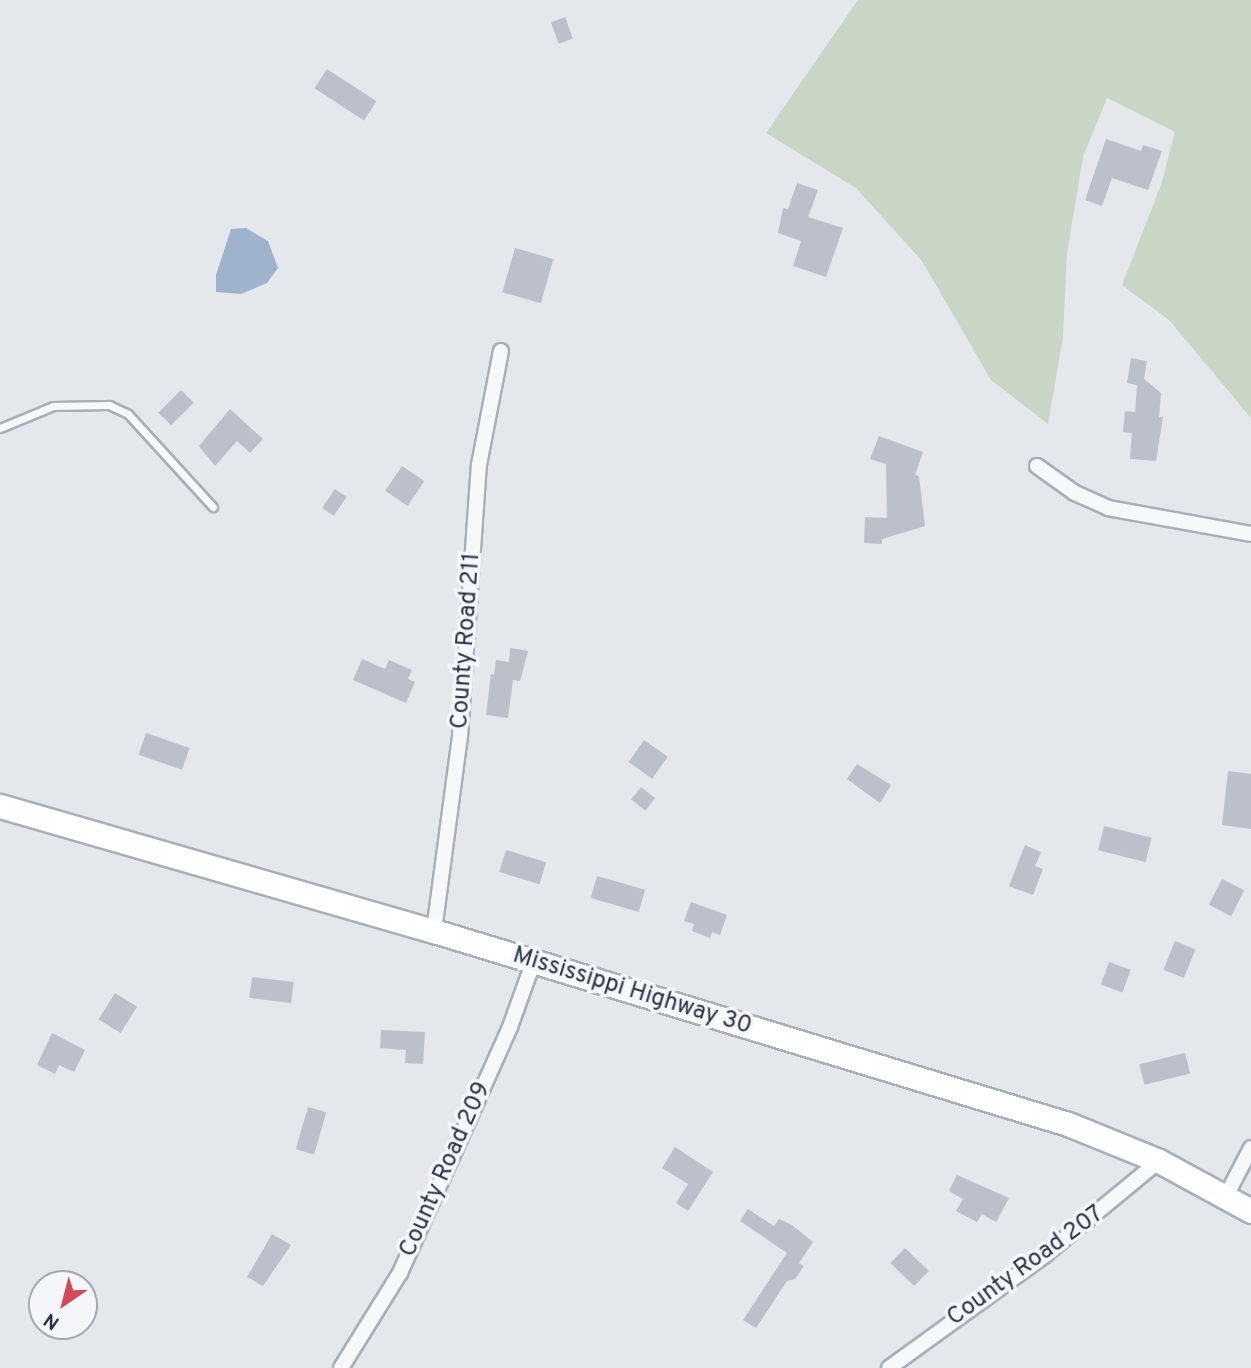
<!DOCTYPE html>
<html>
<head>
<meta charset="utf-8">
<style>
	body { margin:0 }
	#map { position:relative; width:1251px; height:1368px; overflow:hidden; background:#e4e7ec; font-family:Overpass,sans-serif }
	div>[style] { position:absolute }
	.green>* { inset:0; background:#c9d6c5 }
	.water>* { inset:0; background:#9fb4cc }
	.building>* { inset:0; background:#bbc0ca; transform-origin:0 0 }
	.roads { filter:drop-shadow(2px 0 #a9aeb7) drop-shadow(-2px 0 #a9aeb7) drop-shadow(0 2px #a9aeb7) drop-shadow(0 -2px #a9aeb7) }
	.service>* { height:7px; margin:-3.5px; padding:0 3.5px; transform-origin:3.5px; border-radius:3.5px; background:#f7f8fa }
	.minor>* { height:14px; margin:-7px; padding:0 7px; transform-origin:7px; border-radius:7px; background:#f7f8fa }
	.primary>* { height:23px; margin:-11.5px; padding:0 11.5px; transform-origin:11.5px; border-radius:11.5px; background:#fff }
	span { translate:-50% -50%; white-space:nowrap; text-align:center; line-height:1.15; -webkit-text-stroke:7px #f4f6f9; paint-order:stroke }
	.street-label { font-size:24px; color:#2b3445 }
	.north { position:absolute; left:28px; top:1270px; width:70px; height:70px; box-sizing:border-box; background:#f4f6f9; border:2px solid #a4a8b1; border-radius:50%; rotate:215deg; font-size:19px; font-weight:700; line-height:28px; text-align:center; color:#2b3445 }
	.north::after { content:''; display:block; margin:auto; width:24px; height:32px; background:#d1495b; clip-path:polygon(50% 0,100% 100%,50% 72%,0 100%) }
</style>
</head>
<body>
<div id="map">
	<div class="green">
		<i style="clip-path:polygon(858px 0,1251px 0,1251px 418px,1169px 320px,1122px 285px,1161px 185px,1175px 132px,1107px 98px,1083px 157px,1067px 253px,1063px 337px,1048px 424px,991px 380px,922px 261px,856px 188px,766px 133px)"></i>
	</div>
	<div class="water">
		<i style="clip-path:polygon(246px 228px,268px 241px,278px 268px,267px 283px,241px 294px,216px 292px,216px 275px,231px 229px)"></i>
	</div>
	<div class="building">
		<i style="left:565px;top:17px;width:23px;height:15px;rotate:70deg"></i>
		<i style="left:327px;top:69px;width:59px;height:23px;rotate:33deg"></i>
		<i style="clip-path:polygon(1106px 139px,1141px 151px,1143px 145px,1162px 151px,1148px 190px,1112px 178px,1102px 206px,1085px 200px)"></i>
		<i style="clip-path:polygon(797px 183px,818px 190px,808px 217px,843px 228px,826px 277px,793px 266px,801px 241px,778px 233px,783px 208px,788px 209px)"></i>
		<i style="left:515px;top:248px;width:40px;height:46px;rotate:16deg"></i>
		<i style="clip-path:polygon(1131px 358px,1147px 361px,1144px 379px,1161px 393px,1159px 417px,1163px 417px,1156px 461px,1130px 459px,1132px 433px,1123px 432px,1125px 411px,1135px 412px,1137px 385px,1127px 383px)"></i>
		<i style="left:181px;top:390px;width:18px;height:32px;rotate:45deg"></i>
		<i style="clip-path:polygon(230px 409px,263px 439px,250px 453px,237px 441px,215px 466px,199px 446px)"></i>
		<i style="clip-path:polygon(879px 436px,923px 452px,915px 475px,919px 476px,925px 526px,882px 539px,882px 544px,864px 543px,865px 517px,887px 518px,886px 464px,870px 459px)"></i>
		<i style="left:402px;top:466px;width:27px;height:30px;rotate:34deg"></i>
		<i style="left:335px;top:489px;width:14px;height:23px;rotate:34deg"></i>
		<i style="clip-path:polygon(510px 648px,528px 651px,520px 681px,513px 680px,508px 718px,486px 715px,491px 674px,494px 675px,496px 660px,509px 662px)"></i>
		<i style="clip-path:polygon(362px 659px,385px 669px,389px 660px,412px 670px,408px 679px,415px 682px,406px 703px,353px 680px)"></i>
		<i style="left:146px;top:733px;width:46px;height:23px;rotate:19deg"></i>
		<i style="left:644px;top:740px;width:29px;height:27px;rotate:35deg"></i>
		<i style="clip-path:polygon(857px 764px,891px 785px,880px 803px,847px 779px)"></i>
		<i style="clip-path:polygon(1228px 771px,1251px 774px,1251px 829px,1222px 825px)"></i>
		<i style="left:641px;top:787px;width:18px;height:16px;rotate:38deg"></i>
		<i style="left:1104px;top:826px;width:49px;height:25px;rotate:14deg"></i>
		<i style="clip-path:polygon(1025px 845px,1041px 852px,1035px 866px,1043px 869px,1033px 895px,1009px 886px)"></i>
		<i style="left:506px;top:850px;width:42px;height:23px;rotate:17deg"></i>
		<i style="left:597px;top:876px;width:50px;height:23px;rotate:16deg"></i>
		<i style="left:1222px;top:879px;width:25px;height:29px;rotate:27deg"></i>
		<i style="clip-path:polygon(691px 902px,727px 915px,720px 935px,712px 932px,710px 938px,692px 931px,694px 924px,684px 921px)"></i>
		<i style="left:1175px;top:941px;width:22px;height:31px;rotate:22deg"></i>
		<i style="left:1109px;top:962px;width:23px;height:24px;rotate:20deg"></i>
		<i style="left:252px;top:977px;width:42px;height:21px;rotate:7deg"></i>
		<i style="left:115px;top:993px;width:26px;height:31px;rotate:32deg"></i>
		<i style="clip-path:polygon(381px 1030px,425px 1032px,423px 1064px,405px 1063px,406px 1050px,380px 1048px)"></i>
		<i style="clip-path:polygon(52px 1033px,85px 1050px,74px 1072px,59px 1065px,55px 1074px,37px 1065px)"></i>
		<i style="left:1185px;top:1053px;width:21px;height:47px;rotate:76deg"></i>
		<i style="left:308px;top:1107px;width:19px;height:44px;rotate:16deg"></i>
		<i style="clip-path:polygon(675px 1147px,713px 1172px,688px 1211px,676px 1203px,688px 1184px,662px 1168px)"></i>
		<i style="clip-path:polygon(957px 1175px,1009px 1198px,996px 1222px,982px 1214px,977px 1222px,956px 1211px,963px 1199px,949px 1191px)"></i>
		<i style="clip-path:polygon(748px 1209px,774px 1226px,779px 1219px,792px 1225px,813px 1242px,799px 1263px,804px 1266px,795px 1279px,787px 1281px,756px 1328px,743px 1320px,787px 1253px,740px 1221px)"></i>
		<i style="clip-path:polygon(272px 1234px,291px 1245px,263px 1286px,247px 1277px)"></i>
		<i style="left:905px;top:1248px;width:33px;height:21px;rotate:44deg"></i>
	</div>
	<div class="roads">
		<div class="service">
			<i style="left:0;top:428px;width:57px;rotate:-22.5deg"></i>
			<i style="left:53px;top:406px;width:56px;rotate:-1deg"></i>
			<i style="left:109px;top:405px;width:21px;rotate:25deg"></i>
			<i style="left:128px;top:414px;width:126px;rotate:47.6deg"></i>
		</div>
		<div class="minor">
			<i style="left:1037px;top:466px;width:47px;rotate:35.4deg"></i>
			<i style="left:1075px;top:493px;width:36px;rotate:24deg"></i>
			<i style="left:1108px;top:508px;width:145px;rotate:10.3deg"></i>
			<i style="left:434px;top:931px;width:198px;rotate:-82.4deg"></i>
			<i style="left:460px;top:735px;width:271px;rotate:-86deg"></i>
			<i style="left:479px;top:465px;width:116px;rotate:-79.1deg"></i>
			<i style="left:1226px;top:1196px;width:54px;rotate:-62.5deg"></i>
			<i style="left:341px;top:1368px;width:112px;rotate:-58.2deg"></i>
			<i style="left:400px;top:1273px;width:269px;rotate:-65.9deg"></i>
			<i style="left:510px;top:1027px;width:68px;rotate:-70.2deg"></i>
			<i style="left:889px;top:1368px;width:193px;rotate:-35.9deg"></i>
			<i style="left:1045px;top:1255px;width:148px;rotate:-39.5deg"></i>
		</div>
		<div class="primary">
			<i style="left:0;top:806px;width:452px;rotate:16.1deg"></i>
			<i style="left:434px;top:931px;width:663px;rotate:16.93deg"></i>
			<i style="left:1068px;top:1124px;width:98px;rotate:22.1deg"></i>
			<i style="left:1159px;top:1161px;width:105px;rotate:28.5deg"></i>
		</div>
	</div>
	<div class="street-label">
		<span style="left:467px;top:641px;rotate:-86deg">County Road 211</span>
		<span style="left:632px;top:992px;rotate:17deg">Mississippi Highway 30</span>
		<span style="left:446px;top:1170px;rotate:-66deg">County Road 209</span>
		<span style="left:1026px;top:1267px;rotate:-36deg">County Road 207</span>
	</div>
	<div class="north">N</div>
</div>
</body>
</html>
